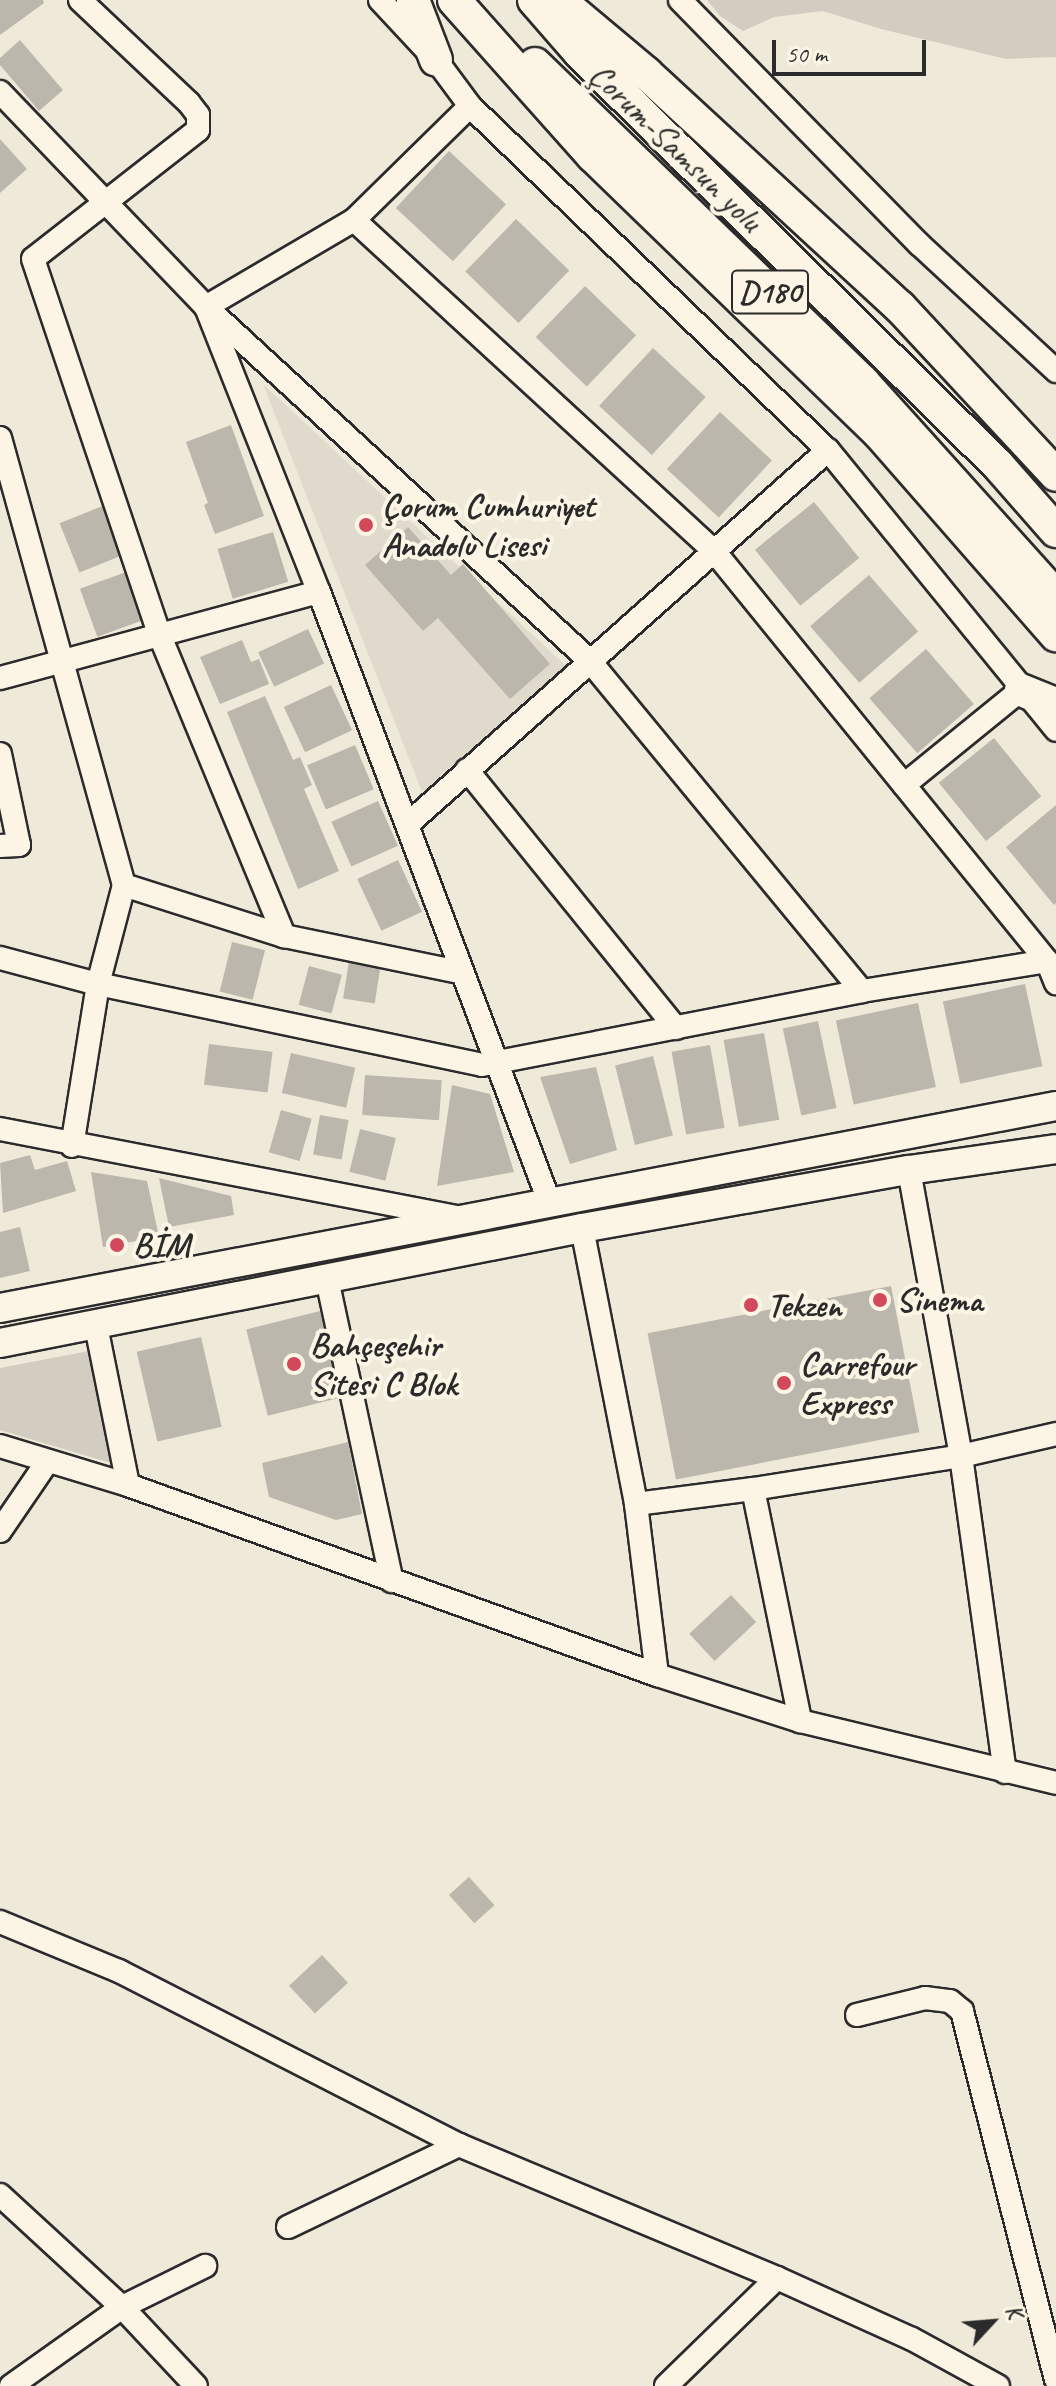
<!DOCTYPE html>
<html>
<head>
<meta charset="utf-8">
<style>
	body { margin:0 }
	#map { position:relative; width:1056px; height:2386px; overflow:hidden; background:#efe9da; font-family:Caveat,sans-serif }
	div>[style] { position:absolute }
	.built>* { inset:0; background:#e0dacc }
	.green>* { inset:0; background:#d2cdc0 }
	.building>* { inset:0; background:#bcb7ac; transform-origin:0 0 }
	.roads { filter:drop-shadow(2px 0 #2b2b2b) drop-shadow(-2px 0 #2b2b2b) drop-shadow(0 2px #2b2b2b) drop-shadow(0 -2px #2b2b2b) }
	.minor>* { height:22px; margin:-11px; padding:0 11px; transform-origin:11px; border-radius:11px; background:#fcf5e5 }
	.major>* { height:28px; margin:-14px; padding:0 14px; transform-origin:14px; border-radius:14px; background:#fcf5e5 }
	.highway>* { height:32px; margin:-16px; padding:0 16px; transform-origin:16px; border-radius:16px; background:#fcf5e5 }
	.dots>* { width:22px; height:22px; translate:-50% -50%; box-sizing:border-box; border:4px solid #fcf5e5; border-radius:50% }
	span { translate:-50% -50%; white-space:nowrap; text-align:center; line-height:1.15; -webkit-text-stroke:8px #fcf5e5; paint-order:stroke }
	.shield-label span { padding:2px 6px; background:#fcf5e5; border:2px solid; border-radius:6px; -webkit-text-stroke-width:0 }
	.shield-label { font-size:32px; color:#2b2b2b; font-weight:700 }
	.street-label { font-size:34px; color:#2b2b2b }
	.poi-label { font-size:34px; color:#2b2b2b; font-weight:700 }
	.left { translate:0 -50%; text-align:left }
	.north { position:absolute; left:952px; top:2282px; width:80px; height:80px; -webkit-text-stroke:6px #fcf5e5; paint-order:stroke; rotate:64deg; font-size:22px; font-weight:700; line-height:32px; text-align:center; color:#2b2b2b }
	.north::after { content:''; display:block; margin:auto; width:28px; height:36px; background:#2b2b2b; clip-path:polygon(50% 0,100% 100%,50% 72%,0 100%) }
	.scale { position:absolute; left:772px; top:40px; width:154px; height:36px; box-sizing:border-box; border:4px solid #2b2b2b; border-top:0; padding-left:10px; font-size:24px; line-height:28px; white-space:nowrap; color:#2b2b2b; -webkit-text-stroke:6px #fcf5e5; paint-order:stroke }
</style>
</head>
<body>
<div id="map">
	<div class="built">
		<i style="clip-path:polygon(263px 384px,566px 666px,422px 792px)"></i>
	</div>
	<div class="green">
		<i style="clip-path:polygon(707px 0,1056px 0,1056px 57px,1006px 59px,881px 29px,823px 11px,774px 17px,743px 31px,720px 16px)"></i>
		<i style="clip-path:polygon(94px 1350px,114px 1464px,0 1430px,0 1368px)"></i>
	</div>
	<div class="building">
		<i style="clip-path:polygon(0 0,43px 0,44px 3px,0 35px)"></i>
		<i style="clip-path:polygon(20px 40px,63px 90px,39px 111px,0 65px,0 58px)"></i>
		<i style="clip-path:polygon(0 139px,27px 169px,0 193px)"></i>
		<i style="left:449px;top:151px;width:78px;height:78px;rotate:43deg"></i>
		<i style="left:516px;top:219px;width:74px;height:73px;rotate:44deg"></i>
		<i style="left:585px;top:286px;width:71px;height:71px;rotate:44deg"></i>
		<i style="left:653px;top:348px;width:72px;height:79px;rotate:43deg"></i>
		<i style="left:720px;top:412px;width:71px;height:78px;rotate:43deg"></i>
		<i style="clip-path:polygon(231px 425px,264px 516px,215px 534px,204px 505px,208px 503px,186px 442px)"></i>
		<i style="left:814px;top:502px;width:72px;height:76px;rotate:51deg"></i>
		<i style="left:105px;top:505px;width:53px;height:49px;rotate:68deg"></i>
		<i style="clip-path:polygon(408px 527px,451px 575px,463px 564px,550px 664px,510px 699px,438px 618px,423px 631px,365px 565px)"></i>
		<i style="left:273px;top:532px;width:52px;height:58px;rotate:73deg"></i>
		<i style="left:126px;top:572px;width:51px;height:49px;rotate:70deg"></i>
		<i style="left:869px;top:575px;width:75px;height:78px;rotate:49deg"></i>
		<i style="left:308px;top:629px;width:38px;height:55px;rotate:65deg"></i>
		<i style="clip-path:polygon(242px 640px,251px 662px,259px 659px,269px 684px,220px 704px,200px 657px)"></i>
		<i style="left:926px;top:649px;width:73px;height:75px;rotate:49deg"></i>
		<i style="left:331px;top:685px;width:50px;height:52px;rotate:65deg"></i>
		<i style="clip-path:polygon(265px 696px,293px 760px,300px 757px,312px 785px,304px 789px,339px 871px,298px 889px,227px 712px)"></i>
		<i style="left:994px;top:738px;width:75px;height:71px;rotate:51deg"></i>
		<i style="left:355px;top:745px;width:48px;height:52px;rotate:67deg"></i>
		<i style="left:378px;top:801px;width:49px;height:51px;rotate:66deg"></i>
		<i style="clip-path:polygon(1056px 805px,1056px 903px,1054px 905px,1006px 847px)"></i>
		<i style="left:398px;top:860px;width:57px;height:45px;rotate:65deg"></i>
		<i style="left:232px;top:942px;width:34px;height:51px;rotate:14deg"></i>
		<i style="left:349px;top:961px;width:32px;height:38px;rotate:9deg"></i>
		<i style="left:309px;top:966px;width:34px;height:40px;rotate:15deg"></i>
		<i style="left:1025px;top:984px;width:84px;height:84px;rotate:78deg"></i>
		<i style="left:918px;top:1003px;width:86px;height:84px;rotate:78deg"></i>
		<i style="left:818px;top:1021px;width:89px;height:36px;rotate:78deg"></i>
		<i style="left:764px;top:1033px;width:88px;height:41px;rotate:80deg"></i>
		<i style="left:209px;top:1044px;width:64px;height:41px;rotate:7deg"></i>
		<i style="left:710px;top:1045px;width:84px;height:39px;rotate:80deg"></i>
		<i style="left:291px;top:1053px;width:66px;height:41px;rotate:13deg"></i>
		<i style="left:653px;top:1056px;width:82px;height:39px;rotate:76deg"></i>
		<i style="clip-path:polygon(596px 1067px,617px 1150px,570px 1164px,540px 1077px)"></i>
		<i style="left:365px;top:1075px;width:77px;height:40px;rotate:4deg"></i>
		<i style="clip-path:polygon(452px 1085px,490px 1094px,514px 1172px,437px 1186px)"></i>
		<i style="left:281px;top:1110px;width:32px;height:44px;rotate:16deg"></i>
		<i style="left:320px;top:1115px;width:29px;height:40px;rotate:10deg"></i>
		<i style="left:360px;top:1129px;width:37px;height:44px;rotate:14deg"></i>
		<i style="clip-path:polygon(30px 1155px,35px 1170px,67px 1161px,76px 1191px,3px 1213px,0 1163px)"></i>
		<i style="clip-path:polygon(91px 1172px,147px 1181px,159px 1237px,103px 1247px)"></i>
		<i style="clip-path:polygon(159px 1178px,231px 1196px,234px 1215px,169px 1227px)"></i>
		<i style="clip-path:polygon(20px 1227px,30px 1271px,0 1278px,0 1232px)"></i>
		<i style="left:891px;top:1286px;width:149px;height:248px;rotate:79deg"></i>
		<i style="left:320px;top:1311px;width:89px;height:76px;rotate:76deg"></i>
		<i style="left:201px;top:1337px;width:92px;height:66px;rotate:77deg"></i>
		<i style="clip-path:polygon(348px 1442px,362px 1514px,336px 1520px,269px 1497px,262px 1463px)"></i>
		<i style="left:731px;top:1595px;width:37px;height:57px;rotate:47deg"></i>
		<i style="left:469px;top:1877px;width:38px;height:27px;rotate:48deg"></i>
		<i style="left:322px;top:1955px;width:38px;height:45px;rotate:47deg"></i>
	</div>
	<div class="roads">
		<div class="minor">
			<i style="left:80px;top:0;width:150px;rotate:43.4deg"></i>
			<i style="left:189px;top:103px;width:15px;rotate:53deg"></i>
			<i style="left:198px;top:115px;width:15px;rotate:90deg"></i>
			<i style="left:198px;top:130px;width:209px;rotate:142deg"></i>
			<i style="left:33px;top:259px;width:398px;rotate:71.4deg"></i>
			<i style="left:160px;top:636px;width:325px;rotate:67.5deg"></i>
			<i style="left:380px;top:0;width:82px;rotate:47deg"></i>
			<i style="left:436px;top:60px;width:57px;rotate:53.5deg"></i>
			<i style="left:470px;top:106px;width:496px;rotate:43.9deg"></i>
			<i style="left:828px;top:450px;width:361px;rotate:50.8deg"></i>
			<i style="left:680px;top:0;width:342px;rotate:45.6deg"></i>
			<i style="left:919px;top:244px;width:187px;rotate:42.8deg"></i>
			<i style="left:0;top:92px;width:298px;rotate:46.2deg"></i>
			<i style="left:206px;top:307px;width:521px;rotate:42.67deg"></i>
			<i style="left:589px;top:660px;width:429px;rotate:50.5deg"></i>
			<i style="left:470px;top:106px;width:163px;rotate:135.5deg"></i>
			<i style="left:354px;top:220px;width:172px;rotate:149.6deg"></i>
			<i style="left:206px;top:307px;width:307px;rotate:68.4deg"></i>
			<i style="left:319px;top:592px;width:651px;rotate:69.31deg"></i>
			<i style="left:354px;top:220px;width:489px;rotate:42.6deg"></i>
			<i style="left:714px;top:551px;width:528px;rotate:50.92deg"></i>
			<i style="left:1047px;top:961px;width:24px;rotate:68deg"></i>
			<i style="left:0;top:438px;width:464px;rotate:74.5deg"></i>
			<i style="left:124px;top:885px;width:102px;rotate:104.7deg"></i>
			<i style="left:98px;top:984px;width:164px;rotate:99.1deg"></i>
			<i style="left:0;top:678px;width:330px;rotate:-15.1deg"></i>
			<i style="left:0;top:754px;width:93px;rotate:78.2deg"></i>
			<i style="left:19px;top:845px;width:19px;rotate:177deg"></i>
			<i style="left:467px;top:770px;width:332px;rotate:51deg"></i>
			<i style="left:904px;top:785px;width:151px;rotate:-39.1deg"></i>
			<i style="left:408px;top:824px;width:562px;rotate:-41.68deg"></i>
			<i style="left:124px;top:885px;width:168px;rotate:17.7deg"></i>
			<i style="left:284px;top:936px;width:180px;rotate:11.6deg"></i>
			<i style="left:0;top:958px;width:101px;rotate:14.9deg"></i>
			<i style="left:98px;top:984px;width:392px;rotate:11.9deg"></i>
			<i style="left:482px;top:1065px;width:387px;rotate:-11deg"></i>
			<i style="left:862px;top:991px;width:187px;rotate:-9.2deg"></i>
			<i style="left:0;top:1129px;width:466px;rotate:10.9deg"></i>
			<i style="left:909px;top:1170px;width:291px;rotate:79.7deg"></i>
			<i style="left:961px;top:1456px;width:319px;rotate:82.1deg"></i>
			<i style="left:582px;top:1228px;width:281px;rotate:78.9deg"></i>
			<i style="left:636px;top:1504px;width:172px;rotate:83deg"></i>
			<i style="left:327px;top:1279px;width:309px;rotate:77.9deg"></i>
			<i style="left:96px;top:1326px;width:162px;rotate:78.6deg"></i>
			<i style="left:0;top:1446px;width:134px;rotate:16.9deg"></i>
			<i style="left:128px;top:1485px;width:562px;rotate:19.76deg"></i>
			<i style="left:657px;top:1675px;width:150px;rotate:17.8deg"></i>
			<i style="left:800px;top:1721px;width:263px;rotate:13.6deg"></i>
			<i style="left:753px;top:1489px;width:237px;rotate:78.5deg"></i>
			<i style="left:636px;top:1504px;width:118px;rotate:-7.3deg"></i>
			<i style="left:753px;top:1489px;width:211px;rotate:-9deg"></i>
			<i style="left:961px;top:1456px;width:98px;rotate:-13deg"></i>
			<i style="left:0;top:1531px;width:83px;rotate:-55.7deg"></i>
			<i style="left:0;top:1922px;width:129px;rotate:22.4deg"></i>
			<i style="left:119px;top:1971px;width:382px;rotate:27.1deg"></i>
			<i style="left:459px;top:2145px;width:345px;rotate:22.7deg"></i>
			<i style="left:777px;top:2278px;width:148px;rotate:24.3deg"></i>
			<i style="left:912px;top:2339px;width:98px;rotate:28.7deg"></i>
			<i style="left:857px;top:2015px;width:70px;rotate:-14deg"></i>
			<i style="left:925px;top:1998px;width:25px;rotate:7deg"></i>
			<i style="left:950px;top:2001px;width:16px;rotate:40deg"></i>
			<i style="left:962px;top:2011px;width:380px;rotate:75.7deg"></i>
			<i style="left:0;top:2195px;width:166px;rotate:42.6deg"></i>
			<i style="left:122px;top:2307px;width:108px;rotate:46.9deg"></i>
			<i style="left:288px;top:2227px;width:190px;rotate:-25.6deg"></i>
			<i style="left:11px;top:2386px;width:136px;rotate:-35.4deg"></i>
			<i style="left:122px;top:2307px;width:93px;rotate:-26.3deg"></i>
			<i style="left:666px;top:2386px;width:155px;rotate:-44.2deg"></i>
		</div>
		<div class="major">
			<i style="left:0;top:1308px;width:1075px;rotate:-10.83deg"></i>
			<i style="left:0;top:1343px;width:593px;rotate:-11.18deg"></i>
			<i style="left:582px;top:1228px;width:332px;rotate:-10.1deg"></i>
			<i style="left:909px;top:1170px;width:148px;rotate:-8.1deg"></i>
		</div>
		<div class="highway">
			<i style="left:413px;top:0;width:64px;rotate:69deg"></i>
			<i style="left:454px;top:0;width:209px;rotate:48.3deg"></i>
			<i style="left:593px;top:156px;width:398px;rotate:44.1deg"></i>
			<i style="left:879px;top:433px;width:269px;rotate:48.8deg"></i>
			<i style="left:534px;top:0;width:70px;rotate:49deg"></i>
			<i style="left:580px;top:53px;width:587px;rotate:44.59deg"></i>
			<i style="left:998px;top:465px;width:88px;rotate:48.7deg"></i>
			<i style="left:559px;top:0;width:114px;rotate:40deg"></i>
			<i style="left:646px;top:73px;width:345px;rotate:42.7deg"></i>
			<i style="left:900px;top:307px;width:229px;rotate:47.1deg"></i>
			<i style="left:535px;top:64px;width:457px;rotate:44.1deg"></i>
			<i style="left:863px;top:382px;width:288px;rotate:48deg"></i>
			<i style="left:1021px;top:690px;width:38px;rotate:22deg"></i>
		</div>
	</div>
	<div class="dots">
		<i style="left:366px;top:525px;background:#d1495b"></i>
		<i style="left:117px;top:1245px;background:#d1495b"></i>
		<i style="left:880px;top:1300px;background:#d1495b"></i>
		<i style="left:751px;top:1305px;background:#d1495b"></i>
		<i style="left:294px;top:1364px;background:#d1495b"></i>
		<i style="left:784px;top:1383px;background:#d1495b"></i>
	</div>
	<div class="shield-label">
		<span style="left:770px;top:292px">D180</span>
	</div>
	<div class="street-label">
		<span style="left:676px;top:147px;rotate:44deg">Çorum-Samsun yolu</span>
	</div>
	<div class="poi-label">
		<span class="left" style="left:382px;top:525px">Çorum Cumhuriyet<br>Anadolu Lisesi</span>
		<span class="left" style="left:133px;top:1245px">BİM</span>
		<span class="left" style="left:896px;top:1300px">Sinema</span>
		<span class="left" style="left:767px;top:1305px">Tekzen</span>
		<span class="left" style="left:310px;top:1364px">Bahçeşehir<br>Sitesi C Blok</span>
		<span class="left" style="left:800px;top:1383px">Carrefour<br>Express</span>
	</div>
	<div class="north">K</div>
	<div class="scale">50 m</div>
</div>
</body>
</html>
